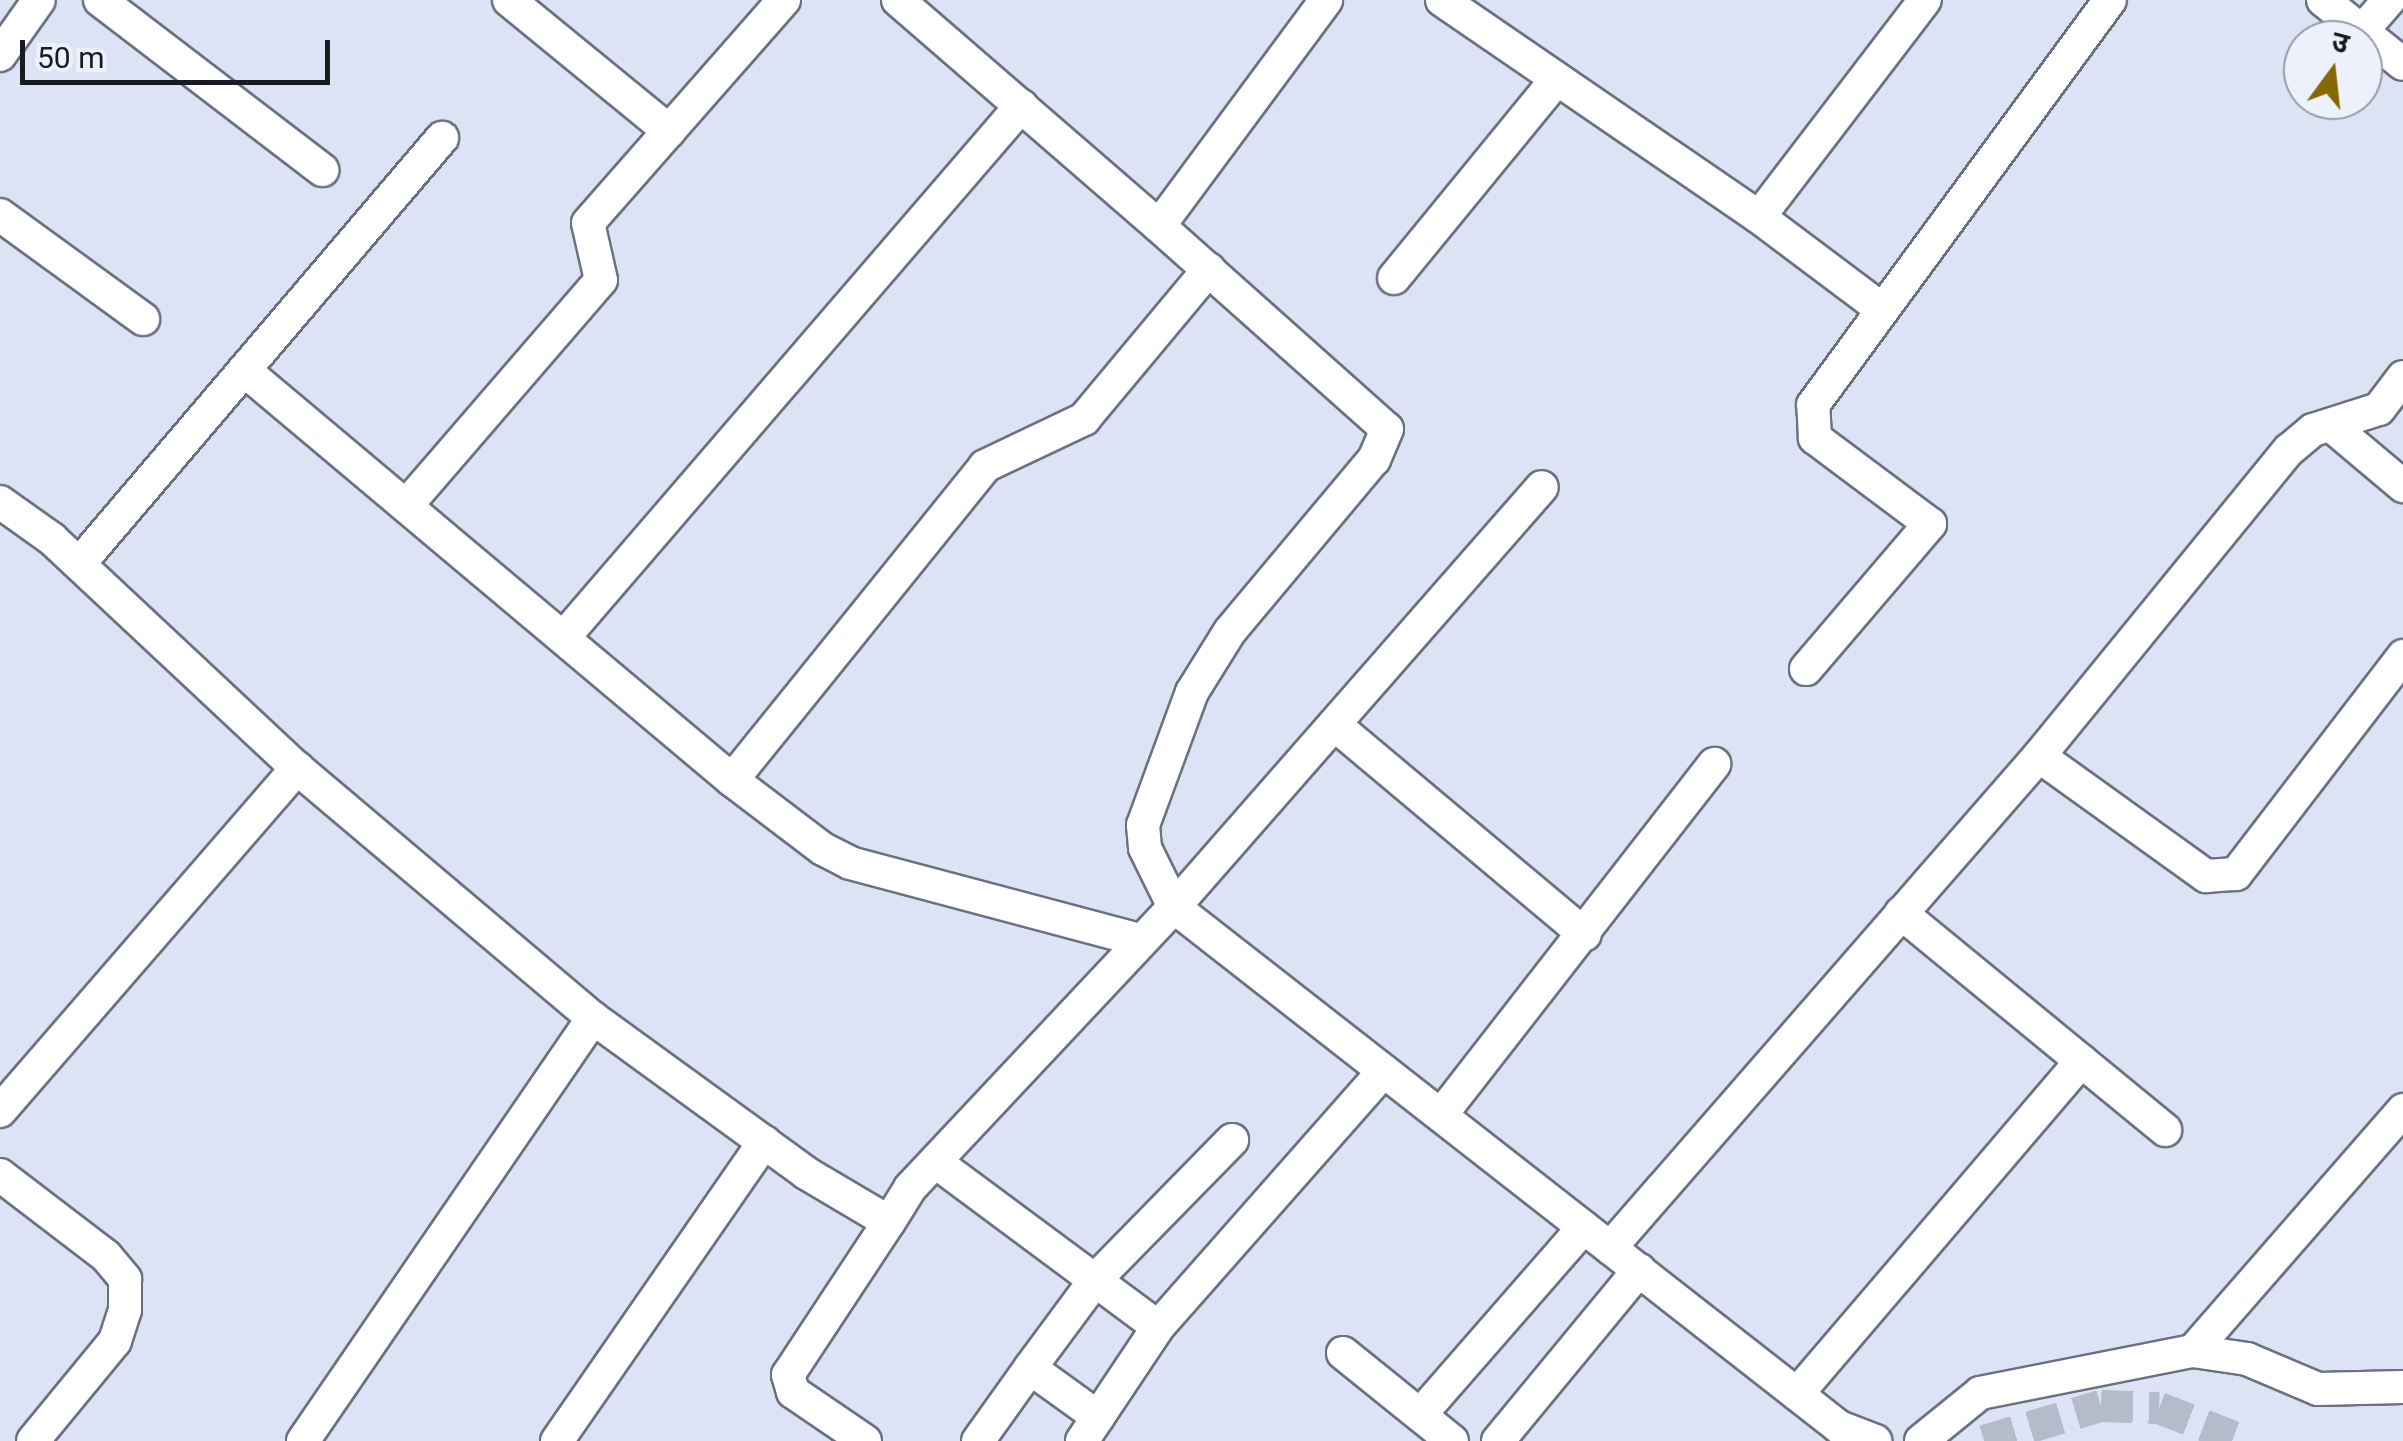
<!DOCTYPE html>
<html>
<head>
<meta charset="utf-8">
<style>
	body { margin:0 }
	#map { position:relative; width:2403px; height:1441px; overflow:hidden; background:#dce3f5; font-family:Roboto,"Noto Sans Devanagari",sans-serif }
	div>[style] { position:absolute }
	.street-tunnel>* { height:32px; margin-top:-16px; transform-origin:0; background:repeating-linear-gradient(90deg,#b5bbcb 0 32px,transparent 0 48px) }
	.roads { filter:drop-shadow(2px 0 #6b7181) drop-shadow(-2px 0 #6b7181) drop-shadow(0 2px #6b7181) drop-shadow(0 -2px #6b7181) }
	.street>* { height:32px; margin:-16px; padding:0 16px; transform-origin:16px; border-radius:16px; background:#fff }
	span { translate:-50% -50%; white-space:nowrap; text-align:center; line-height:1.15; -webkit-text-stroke:10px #ecf1fc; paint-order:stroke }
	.north { position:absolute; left:2283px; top:20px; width:100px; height:100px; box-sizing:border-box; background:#ecf1fc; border:2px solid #979ba4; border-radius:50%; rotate:15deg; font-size:28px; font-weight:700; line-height:40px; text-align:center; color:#181b21 }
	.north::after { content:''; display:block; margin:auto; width:35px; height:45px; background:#866801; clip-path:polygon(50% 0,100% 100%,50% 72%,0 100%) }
	.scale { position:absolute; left:20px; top:40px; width:310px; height:45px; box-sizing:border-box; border:5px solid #181b21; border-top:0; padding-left:12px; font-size:30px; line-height:35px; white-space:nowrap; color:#181b21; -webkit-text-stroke:8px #ecf1fc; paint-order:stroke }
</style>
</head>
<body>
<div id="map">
	<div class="street-tunnel">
		<i style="left:1984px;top:1441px;width:122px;rotate:-16.7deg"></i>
		<i style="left:2101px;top:1406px;width:58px;rotate:2deg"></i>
		<i style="left:2159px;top:1408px;width:91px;rotate:21.2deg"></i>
	</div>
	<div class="roads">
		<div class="street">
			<i style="left:100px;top:0;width:280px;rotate:37.4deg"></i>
			<i style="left:509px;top:0;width:207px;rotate:39.3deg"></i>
			<i style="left:898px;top:0;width:345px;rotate:40.9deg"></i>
			<i style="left:1159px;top:226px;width:281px;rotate:-53.5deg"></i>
			<i style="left:1442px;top:0;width:384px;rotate:34.4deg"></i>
			<i style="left:1759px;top:217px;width:273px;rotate:-52.6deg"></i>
			<i style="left:2323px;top:0;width:102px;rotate:38.7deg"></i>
			<i style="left:2362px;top:31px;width:41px;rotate:-48.9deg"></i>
			<i style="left:0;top:55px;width:67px;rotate:-54.7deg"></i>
			<i style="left:0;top:215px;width:177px;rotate:36deg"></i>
			<i style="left:1759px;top:217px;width:150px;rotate:36.9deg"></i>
			<i style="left:1159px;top:226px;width:305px;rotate:41.7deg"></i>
			<i style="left:1387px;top:429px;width:33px;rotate:113deg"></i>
			<i style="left:1374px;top:459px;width:224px;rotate:129.9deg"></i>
			<i style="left:1230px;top:631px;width:72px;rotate:121.9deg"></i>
			<i style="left:1192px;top:692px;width:142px;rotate:110.2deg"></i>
			<i style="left:1143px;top:825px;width:23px;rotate:85deg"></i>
			<i style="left:1145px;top:848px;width:66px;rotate:63.8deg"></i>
			<i style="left:1174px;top:907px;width:844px;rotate:38.02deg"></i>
			<i style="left:1839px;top:1427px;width:39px;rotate:21deg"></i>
			<i style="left:1394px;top:278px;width:257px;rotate:-50.7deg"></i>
			<i style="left:244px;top:370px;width:637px;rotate:40.04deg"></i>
			<i style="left:732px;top:780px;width:114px;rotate:37.2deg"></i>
			<i style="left:823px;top:849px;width:30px;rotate:27deg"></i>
			<i style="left:850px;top:863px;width:300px;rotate:14.9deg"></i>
			<i style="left:2333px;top:427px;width:92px;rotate:40.1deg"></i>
			<i style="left:0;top:502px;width:64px;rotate:35.4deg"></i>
			<i style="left:52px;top:539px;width:335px;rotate:43.1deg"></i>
			<i style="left:297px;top:768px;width:387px;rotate:40.2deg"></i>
			<i style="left:593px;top:1018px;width:263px;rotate:36deg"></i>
			<i style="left:806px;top:1173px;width:96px;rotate:30.6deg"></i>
			<i style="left:889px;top:1222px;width:40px;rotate:-58deg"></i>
			<i style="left:910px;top:1188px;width:386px;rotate:-46.8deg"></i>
			<i style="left:1174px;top:907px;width:558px;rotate:-48.78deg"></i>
			<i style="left:406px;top:506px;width:298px;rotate:-49.2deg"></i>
			<i style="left:601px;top:280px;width:58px;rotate:-102.8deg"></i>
			<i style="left:588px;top:223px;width:297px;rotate:-48.7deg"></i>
			<i style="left:79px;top:564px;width:560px;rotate:-49.57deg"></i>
			<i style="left:564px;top:637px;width:701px;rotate:-49.28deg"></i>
			<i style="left:1806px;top:669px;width:191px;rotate:-49.5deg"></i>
			<i style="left:1930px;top:524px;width:144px;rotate:-143.2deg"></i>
			<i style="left:1815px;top:438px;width:33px;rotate:-93deg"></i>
			<i style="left:1813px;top:405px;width:502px;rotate:-53.75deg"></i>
			<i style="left:1335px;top:725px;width:326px;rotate:40deg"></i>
			<i style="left:2039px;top:756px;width:206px;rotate:35.7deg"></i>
			<i style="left:2206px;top:876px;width:30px;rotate:-4deg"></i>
			<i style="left:2236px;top:874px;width:275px;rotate:-52.5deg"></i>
			<i style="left:732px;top:780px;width:403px;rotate:-51.1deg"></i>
			<i style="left:985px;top:466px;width:110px;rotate:-25.4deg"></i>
			<i style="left:1084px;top:419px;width:195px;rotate:-50.2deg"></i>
			<i style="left:1901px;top:913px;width:342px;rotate:39.4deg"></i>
			<i style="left:0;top:1111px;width:454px;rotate:-49.1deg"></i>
			<i style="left:1441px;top:1115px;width:445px;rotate:-52.1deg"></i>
			<i style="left:937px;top:1163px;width:275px;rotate:36.6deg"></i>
			<i style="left:0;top:1175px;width:133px;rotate:37.4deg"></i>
			<i style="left:106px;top:1256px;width:30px;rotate:50deg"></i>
			<i style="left:125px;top:1279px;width:31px;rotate:90deg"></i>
			<i style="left:125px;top:1310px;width:33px;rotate:108deg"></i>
			<i style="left:115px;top:1341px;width:129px;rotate:129.4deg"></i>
			<i style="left:1610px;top:1248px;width:653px;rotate:-48.91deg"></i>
			<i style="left:2039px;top:756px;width:395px;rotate:-50.8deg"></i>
			<i style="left:2289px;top:450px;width:31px;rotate:-40deg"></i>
			<i style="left:2313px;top:430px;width:69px;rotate:-17.7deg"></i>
			<i style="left:2379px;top:409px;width:40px;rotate:-53deg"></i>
			<i style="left:2193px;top:1351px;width:320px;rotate:-48.9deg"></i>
			<i style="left:1343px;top:1353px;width:140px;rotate:38.9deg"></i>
			<i style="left:1030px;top:1368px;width:109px;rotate:-53.5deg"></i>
			<i style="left:1095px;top:1280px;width:196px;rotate:-45.6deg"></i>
			<i style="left:1797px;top:1394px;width:438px;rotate:-49.5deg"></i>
			<i style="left:1420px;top:1415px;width:249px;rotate:-48.9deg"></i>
			<i style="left:303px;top:1441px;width:513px;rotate:-55.57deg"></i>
			<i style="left:557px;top:1441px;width:364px;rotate:-55.3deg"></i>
			<i style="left:865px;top:1441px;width:87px;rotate:-145.8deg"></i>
			<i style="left:793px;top:1392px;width:18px;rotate:-106deg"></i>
			<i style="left:788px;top:1375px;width:183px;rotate:-56.6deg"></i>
			<i style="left:978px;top:1441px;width:90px;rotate:-54.5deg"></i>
			<i style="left:1030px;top:1368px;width:84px;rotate:35.8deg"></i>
			<i style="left:1082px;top:1441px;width:137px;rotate:-56.3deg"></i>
			<i style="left:1158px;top:1327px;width:341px;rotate:-48.6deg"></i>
			<i style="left:1498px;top:1441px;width:222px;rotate:-50.5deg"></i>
			<i style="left:1921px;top:1441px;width:76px;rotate:-39.1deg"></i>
			<i style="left:1980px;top:1393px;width:217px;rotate:-11.2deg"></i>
			<i style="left:2193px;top:1351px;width:55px;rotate:8.4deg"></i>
			<i style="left:2247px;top:1359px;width:77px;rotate:22.9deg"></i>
			<i style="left:2318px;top:1389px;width:85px;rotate:-1.3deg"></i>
		</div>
	</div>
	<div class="north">उ</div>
	<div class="scale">50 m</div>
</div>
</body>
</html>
